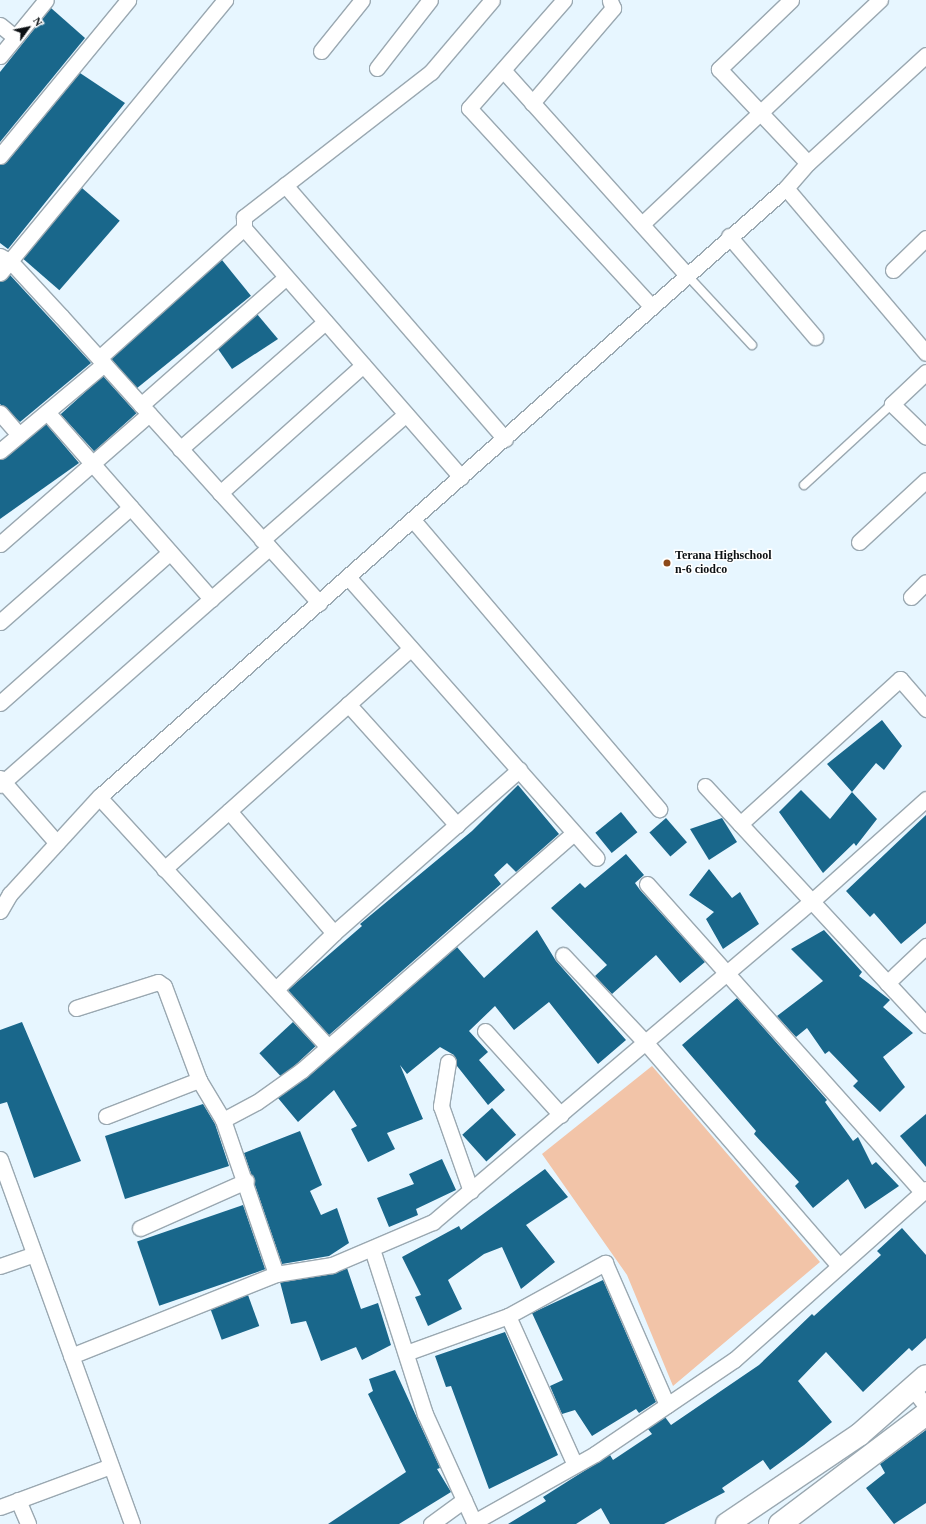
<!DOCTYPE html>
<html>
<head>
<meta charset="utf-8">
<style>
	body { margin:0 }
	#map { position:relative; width:926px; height:1524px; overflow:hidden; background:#e7f6ff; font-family:Georgia,serif }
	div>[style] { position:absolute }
	.green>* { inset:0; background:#f2c4a8 }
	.building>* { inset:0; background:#19678b; transform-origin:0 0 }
	.roads { filter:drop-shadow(1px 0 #9aa8b1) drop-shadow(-1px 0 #9aa8b1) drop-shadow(0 1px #9aa8b1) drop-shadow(0 -1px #9aa8b1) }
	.lane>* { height:8px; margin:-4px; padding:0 4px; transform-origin:4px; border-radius:4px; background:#fff }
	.street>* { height:15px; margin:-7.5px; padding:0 7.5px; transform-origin:7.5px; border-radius:7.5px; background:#fff }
	.secondary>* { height:22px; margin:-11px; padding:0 11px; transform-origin:11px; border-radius:11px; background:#fff }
	.dots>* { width:11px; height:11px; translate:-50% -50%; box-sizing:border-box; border:2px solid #fff; border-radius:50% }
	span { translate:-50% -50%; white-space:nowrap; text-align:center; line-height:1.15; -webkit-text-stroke:3px #fff; paint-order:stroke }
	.poi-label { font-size:12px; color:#0c1114; font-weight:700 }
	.left { translate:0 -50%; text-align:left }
	.north { position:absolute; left:8px; top:8px; width:40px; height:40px; -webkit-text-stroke:3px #fff; paint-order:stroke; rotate:57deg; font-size:11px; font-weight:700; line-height:16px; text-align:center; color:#0c1114 }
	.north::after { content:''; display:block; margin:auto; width:14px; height:18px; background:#0c1114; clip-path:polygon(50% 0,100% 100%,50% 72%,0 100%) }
</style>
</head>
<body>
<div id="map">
	<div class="green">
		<i style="clip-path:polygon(652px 1066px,820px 1262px,673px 1386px,627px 1275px,542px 1154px)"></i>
	</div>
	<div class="building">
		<i style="clip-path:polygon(51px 8px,85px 38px,0 142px,0 72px)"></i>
		<i style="clip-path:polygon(80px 73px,125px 103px,8px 249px,0 243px,0 165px,7px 162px)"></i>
		<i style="left:82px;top:188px;width:50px;height:92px;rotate:41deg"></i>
		<i style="left:222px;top:260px;width:46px;height:148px;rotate:51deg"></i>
		<i style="clip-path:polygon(10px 275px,91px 363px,20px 422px,0 404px,0 282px)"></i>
		<i style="clip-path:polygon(257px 314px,278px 339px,232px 369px,218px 349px)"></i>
		<i style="left:103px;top:376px;width:50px;height:57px;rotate:48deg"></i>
		<i style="clip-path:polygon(46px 424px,79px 463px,0 519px,0 460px)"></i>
		<i style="clip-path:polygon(882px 720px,902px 746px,884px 770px,876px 763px,852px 792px,827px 764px)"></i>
		<i style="clip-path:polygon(518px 785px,559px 834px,516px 872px,507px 863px,494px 875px,501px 884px,329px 1035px,288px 990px,362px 926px,360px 924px,472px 831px)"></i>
		<i style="clip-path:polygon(801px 790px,830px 819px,852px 792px,877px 819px,856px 846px,854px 843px,823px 873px,779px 812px)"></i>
		<i style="left:621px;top:812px;width:26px;height:33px;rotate:51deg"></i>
		<i style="clip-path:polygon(926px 815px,926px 923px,901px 944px,874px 913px,870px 917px,846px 891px)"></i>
		<i style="left:666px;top:818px;width:32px;height:22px;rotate:49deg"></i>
		<i style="clip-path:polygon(722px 818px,737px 842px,709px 860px,690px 829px)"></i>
		<i style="clip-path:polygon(626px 854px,644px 875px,635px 883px,640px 890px,705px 962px,680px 983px,656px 955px,612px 994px,595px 976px,607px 965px,551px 908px,580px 883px,585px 888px)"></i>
		<i style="clip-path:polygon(709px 869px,732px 898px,740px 892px,759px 924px,723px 949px,706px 919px,714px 912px,689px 895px)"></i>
		<i style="clip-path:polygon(537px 930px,556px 961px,626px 1040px,598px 1064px,549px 1002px,514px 1030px,495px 1006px,469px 1031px,488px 1052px,479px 1060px,505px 1090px,488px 1105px,457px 1066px,454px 1055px,440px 1047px,407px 1074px,400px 1065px,423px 1119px,387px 1133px,395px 1149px,368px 1162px,351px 1129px,357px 1126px,334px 1090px,298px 1122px,278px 1098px,308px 1077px,457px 947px,484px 978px)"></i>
		<i style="clip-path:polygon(824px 930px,862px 972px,859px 976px,890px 1000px,883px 1007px,913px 1033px,883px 1057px,905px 1087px,880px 1112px,853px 1086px,858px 1081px,829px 1051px,825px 1054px,807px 1028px,796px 1037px,777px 1016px,823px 981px,791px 949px)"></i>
		<i style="clip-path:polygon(737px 998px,827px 1100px,825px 1102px,853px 1141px,858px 1137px,872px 1165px,876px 1162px,899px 1186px,865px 1209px,848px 1179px,813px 1208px,795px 1186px,799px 1182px,754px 1134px,756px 1131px,682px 1045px)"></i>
		<i style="clip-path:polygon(22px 1022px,81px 1161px,34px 1178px,7px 1102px,0 1104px,0 1030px)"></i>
		<i style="left:293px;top:1022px;width:33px;height:46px;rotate:47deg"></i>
		<i style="clip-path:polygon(203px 1104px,215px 1124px,229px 1166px,125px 1199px,105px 1136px)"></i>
		<i style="left:492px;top:1108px;width:36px;height:40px;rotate:48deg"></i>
		<i style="clip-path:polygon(926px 1114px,926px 1167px,900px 1136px)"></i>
		<i style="clip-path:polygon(300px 1131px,322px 1185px,310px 1191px,321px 1215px,337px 1208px,349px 1243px,329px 1256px,282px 1264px,244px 1153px)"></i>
		<i style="clip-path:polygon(442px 1159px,456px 1190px,416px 1209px,418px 1215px,389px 1227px,377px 1198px,414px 1184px,409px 1174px)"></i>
		<i style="clip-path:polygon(545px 1169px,568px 1197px,526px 1225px,555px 1262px,521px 1289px,502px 1247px,484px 1254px,448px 1280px,462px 1309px,428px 1326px,415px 1297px,421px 1295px,402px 1257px,459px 1226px,461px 1230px)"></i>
		<i style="left:243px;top:1205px;width:68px;height:112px;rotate:71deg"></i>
		<i style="clip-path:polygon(902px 1228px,926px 1255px,926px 1338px,912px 1351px,909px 1348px,863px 1392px,826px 1352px,798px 1381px,832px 1422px,804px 1445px,770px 1470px,763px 1460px,722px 1488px,725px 1492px,664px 1524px,610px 1524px,601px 1508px,576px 1524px,508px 1524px,546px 1501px,543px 1497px,573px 1478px,610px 1455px,613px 1460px,652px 1434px,648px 1429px,665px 1417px,671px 1425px,759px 1365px,812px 1314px,814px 1316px,881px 1255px,877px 1251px)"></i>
		<i style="clip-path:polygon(347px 1268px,361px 1309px,378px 1303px,391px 1345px,362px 1360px,356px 1347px,321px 1361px,306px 1321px,291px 1324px,280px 1282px)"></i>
		<i style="clip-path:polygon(603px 1280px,656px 1402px,639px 1413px,636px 1409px,592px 1436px,575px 1410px,562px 1414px,550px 1386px,563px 1380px,532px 1313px)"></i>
		<i style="left:248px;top:1295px;width:33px;height:40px;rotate:70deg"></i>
		<i style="clip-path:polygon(505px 1332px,558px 1455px,489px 1489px,451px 1386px,446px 1387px,435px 1356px)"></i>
		<i style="clip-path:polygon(395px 1370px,440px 1468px,437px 1469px,451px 1492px,399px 1524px,328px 1524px,406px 1472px,368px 1394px,373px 1391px,369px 1379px)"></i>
		<i style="clip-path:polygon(926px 1430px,926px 1503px,894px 1524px,866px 1488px,885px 1473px,880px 1464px)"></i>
	</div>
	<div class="roads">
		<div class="lane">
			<i style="left:686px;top:274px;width:97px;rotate:47.1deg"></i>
			<i style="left:804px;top:485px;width:120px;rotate:-42.6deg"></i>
		</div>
		<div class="street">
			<i style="left:564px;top:0;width:144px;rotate:131.3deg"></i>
			<i style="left:469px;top:108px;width:269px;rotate:47.4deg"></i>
			<i style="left:791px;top:0;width:100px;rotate:136.2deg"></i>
			<i style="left:719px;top:69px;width:129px;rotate:46.6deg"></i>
			<i style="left:0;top:25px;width:19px;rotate:39deg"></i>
			<i style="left:321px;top:51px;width:65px;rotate:-51.2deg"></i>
			<i style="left:0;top:56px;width:72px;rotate:-50.6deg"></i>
			<i style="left:377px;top:68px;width:86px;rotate:-52.1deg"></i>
			<i style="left:503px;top:70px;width:274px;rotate:48.1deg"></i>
			<i style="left:532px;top:103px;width:125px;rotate:-49.5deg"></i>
			<i style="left:613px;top:8px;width:8px;rotate:-113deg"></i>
			<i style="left:0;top:156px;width:202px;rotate:-50.6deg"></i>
			<i style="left:285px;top:185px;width:336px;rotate:49.1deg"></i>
			<i style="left:786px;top:188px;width:216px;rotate:49.7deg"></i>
			<i style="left:642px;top:224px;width:327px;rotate:-43.3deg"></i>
			<i style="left:729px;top:236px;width:133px;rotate:49.6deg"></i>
			<i style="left:0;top:256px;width:13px;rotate:29deg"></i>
			<i style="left:11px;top:262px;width:74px;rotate:47.2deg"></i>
			<i style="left:61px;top:316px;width:386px;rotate:48deg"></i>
			<i style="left:893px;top:270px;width:46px;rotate:-44.1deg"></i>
			<i style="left:0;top:273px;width:354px;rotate:-50.5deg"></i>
			<i style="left:99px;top:358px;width:195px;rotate:-41.9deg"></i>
			<i style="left:926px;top:372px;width:47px;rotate:136.7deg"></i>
			<i style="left:892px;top:404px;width:47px;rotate:44.1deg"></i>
			<i style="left:141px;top:405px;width:193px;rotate:-41.4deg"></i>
			<i style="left:47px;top:412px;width:249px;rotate:48.7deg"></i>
			<i style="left:0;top:413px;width:29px;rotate:49deg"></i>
			<i style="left:180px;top:449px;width:193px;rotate:-41.2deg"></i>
			<i style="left:0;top:451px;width:136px;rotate:-39.9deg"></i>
			<i style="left:461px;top:477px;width:330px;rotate:-131.1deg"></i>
			<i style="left:244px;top:228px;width:11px;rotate:-90deg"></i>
			<i style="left:244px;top:217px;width:237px;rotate:-37.8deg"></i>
			<i style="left:431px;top:72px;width:94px;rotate:-49.7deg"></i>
			<i style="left:220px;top:493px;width:192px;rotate:-41.8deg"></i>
			<i style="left:413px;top:520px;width:380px;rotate:49.6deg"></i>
			<i style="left:262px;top:540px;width:191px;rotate:-41.2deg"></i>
			<i style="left:859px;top:542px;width:91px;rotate:-42.8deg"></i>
			<i style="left:0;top:544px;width:198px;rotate:-41.1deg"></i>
			<i style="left:348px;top:577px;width:375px;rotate:48.5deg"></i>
			<i style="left:911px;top:597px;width:21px;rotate:-45deg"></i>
			<i style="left:0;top:622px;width:174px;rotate:-41.3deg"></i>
			<i style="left:0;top:703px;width:227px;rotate:-41.6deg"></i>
			<i style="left:348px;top:704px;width:163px;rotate:48deg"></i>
			<i style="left:0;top:778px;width:86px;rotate:48.8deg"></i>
			<i style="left:0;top:785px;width:359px;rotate:-41.4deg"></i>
			<i style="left:705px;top:786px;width:326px;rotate:47.2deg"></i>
			<i style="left:99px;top:797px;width:339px;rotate:47.5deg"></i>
			<i style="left:229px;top:811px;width:161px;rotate:49.3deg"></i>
			<i style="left:740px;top:824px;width:216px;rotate:-42.2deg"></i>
			<i style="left:900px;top:679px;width:40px;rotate:49deg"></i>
			<i style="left:164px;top:869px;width:331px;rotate:-41.8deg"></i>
			<i style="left:647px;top:884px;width:413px;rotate:48.2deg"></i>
			<i style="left:0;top:911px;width:20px;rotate:-60deg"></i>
			<i style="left:10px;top:894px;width:132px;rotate:-47.5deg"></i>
			<i style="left:99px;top:797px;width:918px;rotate:-41.56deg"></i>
			<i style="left:786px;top:188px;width:33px;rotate:-49deg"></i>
			<i style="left:808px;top:163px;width:160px;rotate:-42.5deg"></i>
			<i style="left:563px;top:955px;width:121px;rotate:46.7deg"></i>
			<i style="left:646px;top:1043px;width:295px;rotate:49.1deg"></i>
			<i style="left:887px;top:983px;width:54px;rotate:-43.5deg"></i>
			<i style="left:276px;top:989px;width:81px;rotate:-44deg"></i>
			<i style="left:334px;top:933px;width:247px;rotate:-41.4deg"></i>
			<i style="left:76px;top:1008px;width:86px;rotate:-17.6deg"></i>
			<i style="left:158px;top:982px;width:7px;rotate:34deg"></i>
			<i style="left:164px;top:986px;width:100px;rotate:69.6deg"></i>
			<i style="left:199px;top:1080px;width:47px;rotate:59deg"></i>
			<i style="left:223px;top:1120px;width:163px;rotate:71deg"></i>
			<i style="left:485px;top:1031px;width:113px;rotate:47.9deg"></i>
			<i style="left:448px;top:1062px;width:45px;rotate:99deg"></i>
			<i style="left:441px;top:1106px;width:90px;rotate:70.6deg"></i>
			<i style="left:106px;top:1116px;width:100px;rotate:-21.2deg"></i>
			<i style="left:223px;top:1120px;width:38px;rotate:-28deg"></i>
			<i style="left:257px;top:1102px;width:55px;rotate:-35.4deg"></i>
			<i style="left:302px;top:1070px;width:359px;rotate:-41.1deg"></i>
			<i style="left:0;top:1159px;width:388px;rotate:70.1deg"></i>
			<i style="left:140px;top:1228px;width:116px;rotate:-23.9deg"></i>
			<i style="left:372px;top:1249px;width:173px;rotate:72.2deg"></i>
			<i style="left:425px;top:1414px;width:121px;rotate:65.6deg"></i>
			<i style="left:0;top:1266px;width:36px;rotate:-19deg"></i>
			<i style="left:508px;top:1316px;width:163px;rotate:65.8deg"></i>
			<i style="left:406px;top:1353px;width:109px;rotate:-19.9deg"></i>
			<i style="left:508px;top:1316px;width:111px;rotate:-28.7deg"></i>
			<i style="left:605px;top:1263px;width:155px;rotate:66.4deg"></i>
			<i style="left:71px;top:1356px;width:221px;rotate:-21.8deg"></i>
			<i style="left:276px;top:1274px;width:57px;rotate:-9.1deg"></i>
			<i style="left:332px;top:1265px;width:110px;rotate:-23.1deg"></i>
			<i style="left:433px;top:1222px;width:497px;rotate:-40.3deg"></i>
			<i style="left:812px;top:901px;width:153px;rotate:-41.8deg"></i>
			<i style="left:912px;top:1388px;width:23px;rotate:52deg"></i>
			<i style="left:18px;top:1500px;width:26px;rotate:67deg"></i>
			<i style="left:0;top:1507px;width:118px;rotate:-20.3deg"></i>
			<i style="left:474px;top:1522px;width:139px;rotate:-29.3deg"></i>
			<i style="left:595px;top:1454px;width:168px;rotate:-34.1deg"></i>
			<i style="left:734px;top:1360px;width:257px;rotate:-41.7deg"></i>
			<i style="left:431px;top:1524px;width:41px;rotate:-36deg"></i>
		</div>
		<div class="secondary">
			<i style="left:727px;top:1524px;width:159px;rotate:-34deg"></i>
			<i style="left:859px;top:1435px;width:89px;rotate:-41.4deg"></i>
			<i style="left:780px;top:1524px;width:183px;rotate:-37deg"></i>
		</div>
	</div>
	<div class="dots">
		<i style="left:667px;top:563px;background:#8d4a19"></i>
	</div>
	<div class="poi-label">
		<span class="left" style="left:675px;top:563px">Terana Highschool<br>n-6 ciodco</span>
	</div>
	<div class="north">N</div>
</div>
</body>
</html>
